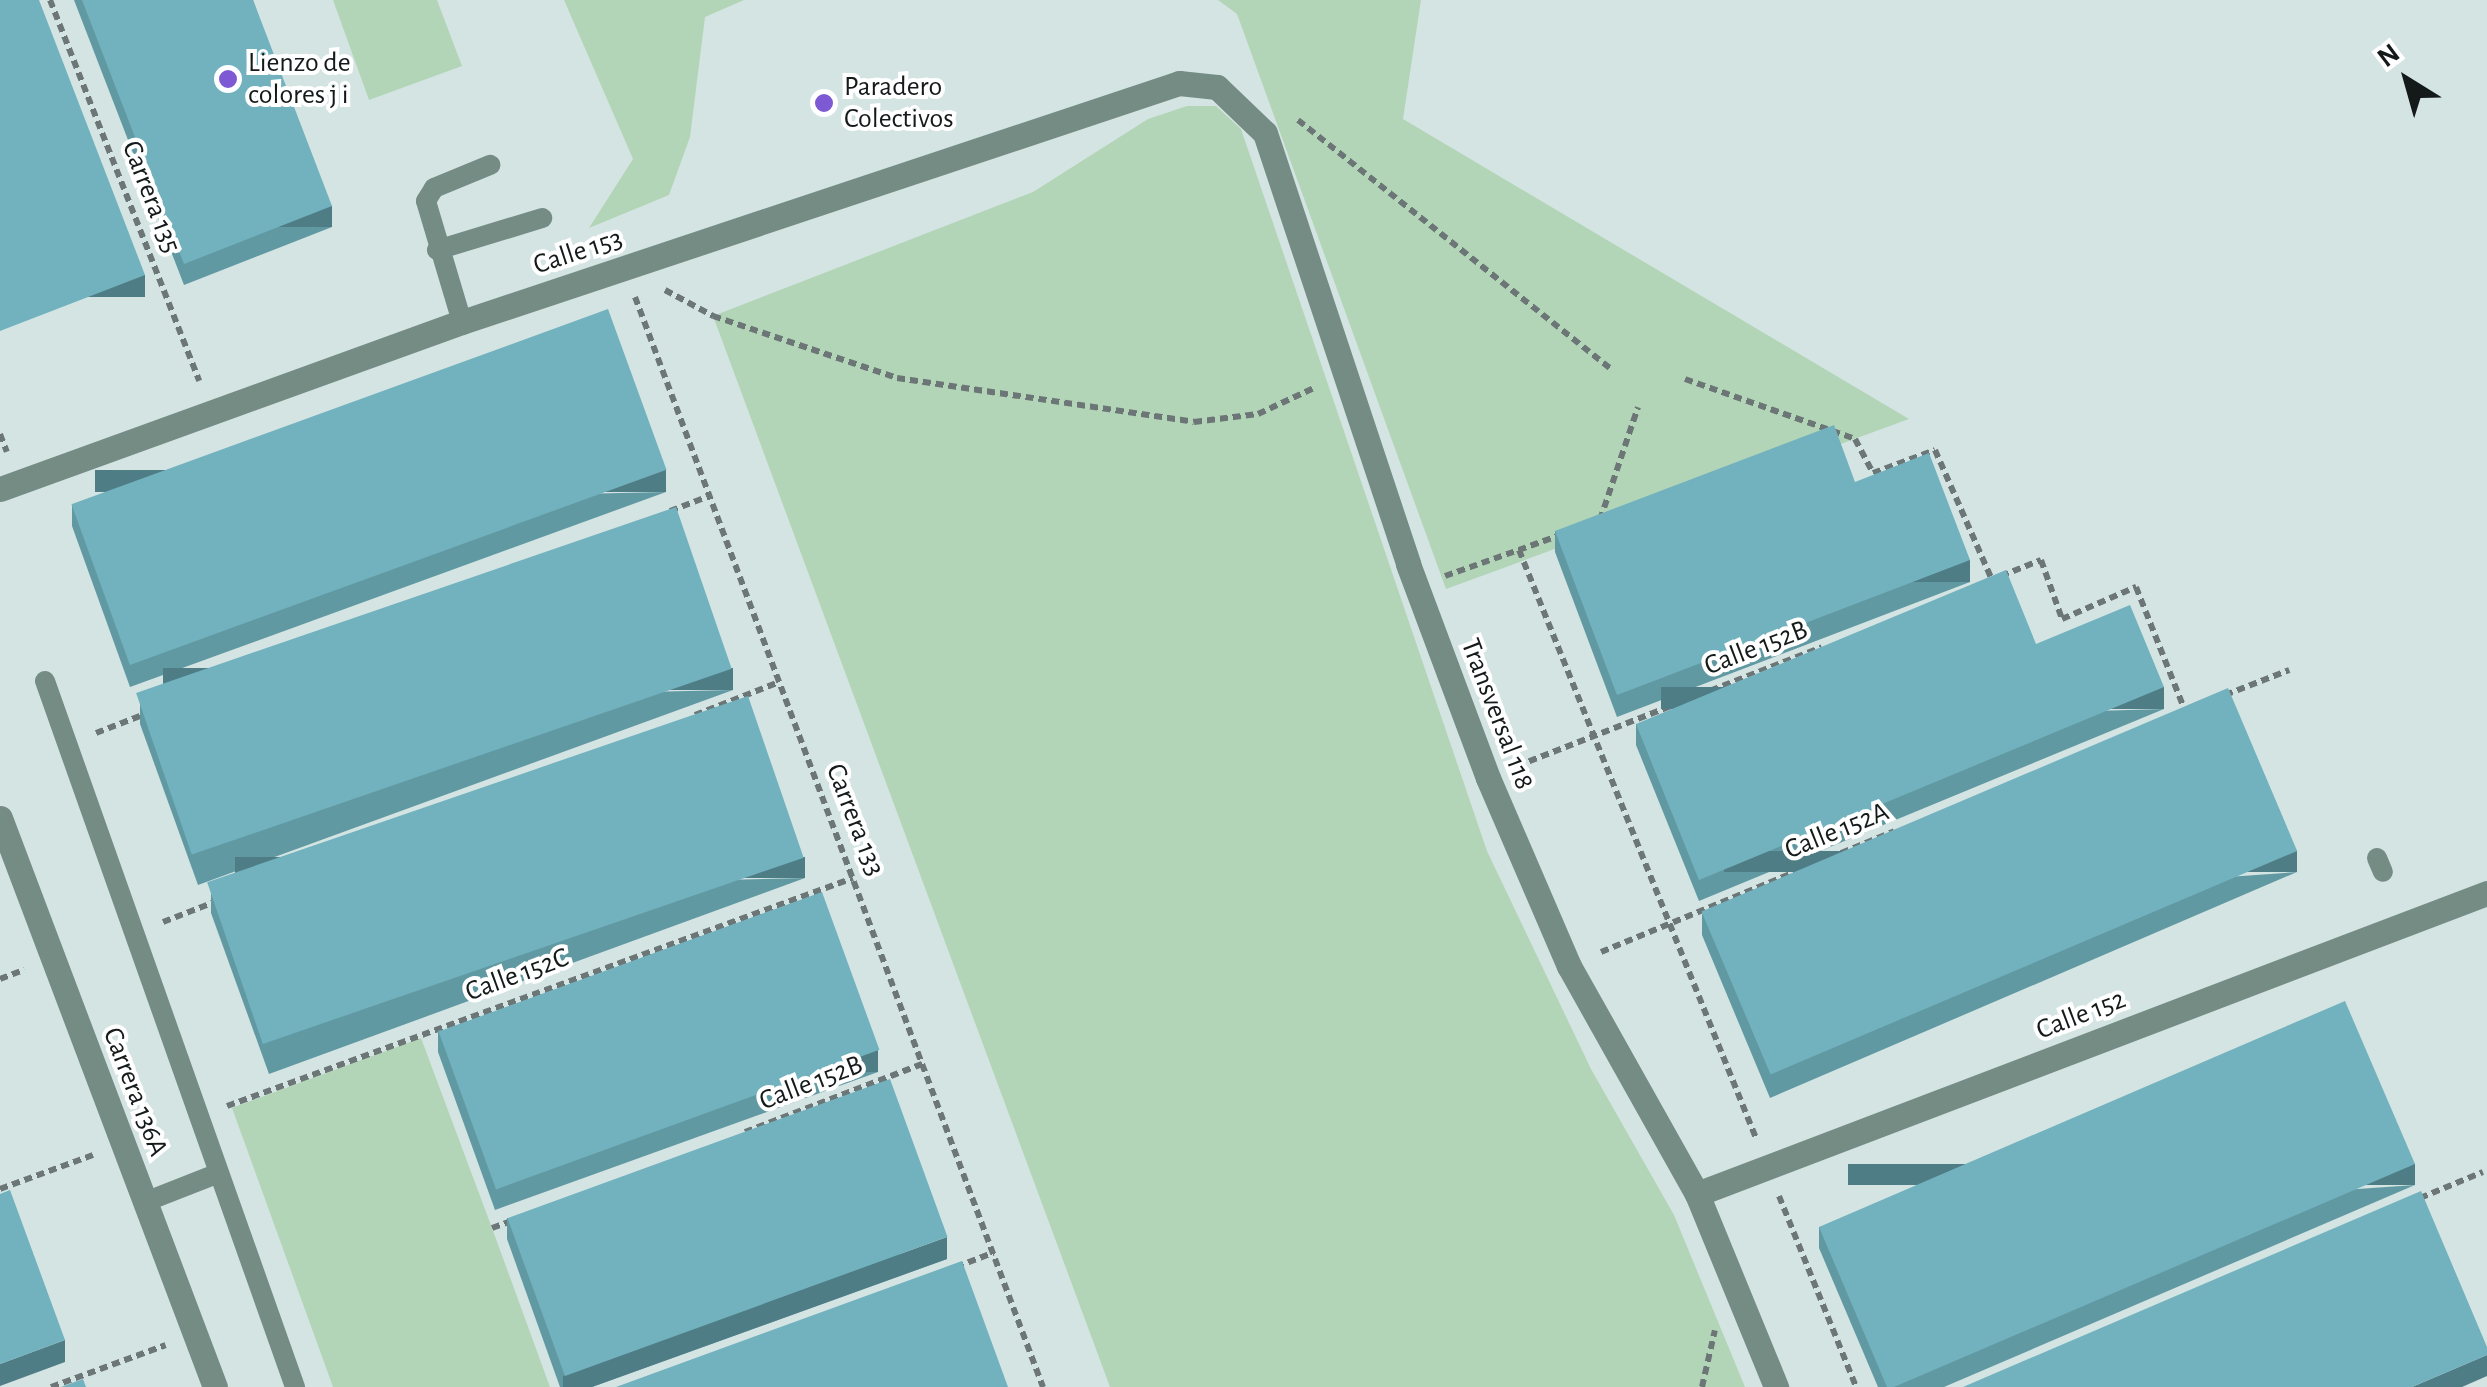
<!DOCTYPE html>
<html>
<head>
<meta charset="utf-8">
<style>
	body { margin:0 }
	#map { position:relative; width:2487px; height:1387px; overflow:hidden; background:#d4e4e3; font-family:"Alegreya Sans",sans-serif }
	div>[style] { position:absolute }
	.green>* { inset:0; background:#b3d5b7 }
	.path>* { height:6px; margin-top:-3px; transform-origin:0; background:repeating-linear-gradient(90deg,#6c7676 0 8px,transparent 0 13px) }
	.service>* { height:20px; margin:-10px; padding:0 10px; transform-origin:10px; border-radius:10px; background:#748c83 }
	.minor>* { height:25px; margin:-12.5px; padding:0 12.5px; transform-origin:12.5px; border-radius:12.5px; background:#748c83 }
	.wall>* { inset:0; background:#6199a3 }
	.shaded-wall>* { inset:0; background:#4f7d85; transform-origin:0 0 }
	.building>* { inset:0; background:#71b2be; transform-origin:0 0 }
	.dots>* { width:28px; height:28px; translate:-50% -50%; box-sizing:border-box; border:5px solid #fff; border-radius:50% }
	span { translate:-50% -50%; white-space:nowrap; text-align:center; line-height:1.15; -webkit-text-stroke:8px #fff; paint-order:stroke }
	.poi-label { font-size:28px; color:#141919 }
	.left { translate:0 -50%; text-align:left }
	.street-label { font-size:28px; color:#141919 }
	.north { position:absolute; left:2357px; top:30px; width:100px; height:100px; -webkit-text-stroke:8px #fff; paint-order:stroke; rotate:323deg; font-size:28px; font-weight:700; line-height:40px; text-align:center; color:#141919 }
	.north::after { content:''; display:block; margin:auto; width:35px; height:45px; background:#141919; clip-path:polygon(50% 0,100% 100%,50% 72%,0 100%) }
</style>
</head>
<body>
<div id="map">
	<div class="green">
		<i style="clip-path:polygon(333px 0,437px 0,462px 66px,369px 100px)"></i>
		<i style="clip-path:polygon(564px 0,744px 0,705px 17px,690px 137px,669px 195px,589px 228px,633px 159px)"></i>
		<i style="clip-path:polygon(1218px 0,1421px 0,1403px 119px,1909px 419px,1446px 589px,1237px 14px)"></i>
		<i style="clip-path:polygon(1187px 106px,1216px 106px,1241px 129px,1487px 851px,1591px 1069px,1674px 1215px,1745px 1387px,1110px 1387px,713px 316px,1033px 192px,1148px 119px)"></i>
		<i style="clip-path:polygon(421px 1038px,492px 1228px,550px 1387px,333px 1387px,232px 1108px)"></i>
	</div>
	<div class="path">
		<i style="left:50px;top:0;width:409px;rotate:68.6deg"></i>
		<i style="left:1298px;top:120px;width:401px;rotate:38.5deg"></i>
		<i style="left:665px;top:290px;width:55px;rotate:28.4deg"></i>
		<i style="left:713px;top:316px;width:194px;rotate:18.6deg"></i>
		<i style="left:897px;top:378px;width:300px;rotate:8.4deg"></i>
		<i style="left:1194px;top:422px;width:64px;rotate:-7.1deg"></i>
		<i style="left:1258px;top:414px;width:64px;rotate:-25deg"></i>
		<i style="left:635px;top:297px;width:1164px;rotate:69.48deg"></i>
		<i style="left:1685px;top:379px;width:180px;rotate:19.4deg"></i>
		<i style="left:1855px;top:439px;width:38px;rotate:62deg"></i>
		<i style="left:1873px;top:473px;width:66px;rotate:-20.4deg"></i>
		<i style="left:1935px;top:450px;width:142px;rotate:66.3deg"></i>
		<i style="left:0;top:434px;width:19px;rotate:69deg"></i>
		<i style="left:670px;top:511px;width:42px;rotate:-21deg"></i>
		<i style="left:1600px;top:520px;width:119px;rotate:-71.4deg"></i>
		<i style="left:1519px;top:550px;width:634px;rotate:68.05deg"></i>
		<i style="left:1445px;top:576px;width:123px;rotate:-19.5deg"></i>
		<i style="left:2001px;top:576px;width:43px;rotate:-21.8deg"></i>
		<i style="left:2041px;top:560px;width:63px;rotate:70.4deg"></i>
		<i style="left:2062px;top:619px;width:81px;rotate:-23.4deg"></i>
		<i style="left:2136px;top:587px;width:133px;rotate:68.4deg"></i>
		<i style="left:2225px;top:695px;width:69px;rotate:-21.3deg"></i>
		<i style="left:695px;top:715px;width:90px;rotate:-21.4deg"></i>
		<i style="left:96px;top:733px;width:53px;rotate:-21.2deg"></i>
		<i style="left:1517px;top:766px;width:327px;rotate:-21.3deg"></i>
		<i style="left:163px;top:922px;width:58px;rotate:-21.3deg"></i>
		<i style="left:1601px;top:952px;width:317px;rotate:-22.4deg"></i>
		<i style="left:0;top:979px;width:26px;rotate:-21deg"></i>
		<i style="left:227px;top:1106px;width:666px;rotate:-20.01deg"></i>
		<i style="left:745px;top:1132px;width:190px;rotate:-21deg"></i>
		<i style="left:0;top:1189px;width:99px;rotate:-20.1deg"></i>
		<i style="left:1779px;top:1196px;width:206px;rotate:68deg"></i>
		<i style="left:2420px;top:1198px;width:68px;rotate:-22.4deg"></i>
		<i style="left:492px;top:1228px;width:23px;rotate:-20deg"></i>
		<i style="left:956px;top:1267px;width:40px;rotate:-21deg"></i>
		<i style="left:51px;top:1387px;width:122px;rotate:-20.1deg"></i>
		<i style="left:1702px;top:1387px;width:58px;rotate:-77.2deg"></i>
	</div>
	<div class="service">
		<i style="left:437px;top:250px;width:110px;rotate:-16.9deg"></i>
		<i style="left:462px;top:322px;width:126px;rotate:-106.6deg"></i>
		<i style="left:426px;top:201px;width:15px;rotate:-58deg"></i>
		<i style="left:434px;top:188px;width:61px;rotate:-22.3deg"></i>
		<i style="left:45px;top:681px;width:749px;rotate:70.5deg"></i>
		<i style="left:2377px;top:858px;width:15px;rotate:67deg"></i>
		<i style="left:145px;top:1202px;width:79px;rotate:-21.4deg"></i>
	</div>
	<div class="minor">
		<i style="left:0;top:489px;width:491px;rotate:-19.9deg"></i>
		<i style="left:462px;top:322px;width:756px;rotate:-18.43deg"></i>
		<i style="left:1179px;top:83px;width:38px;rotate:6deg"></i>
		<i style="left:1217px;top:87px;width:66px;rotate:43.8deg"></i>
		<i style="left:1265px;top:133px;width:454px;rotate:71.6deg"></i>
		<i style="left:1408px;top:564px;width:228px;rotate:69.5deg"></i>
		<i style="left:1488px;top:778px;width:205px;rotate:66.7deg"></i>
		<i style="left:1569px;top:966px;width:261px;rotate:60.7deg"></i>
		<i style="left:1697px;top:1194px;width:209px;rotate:67.7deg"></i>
		<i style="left:0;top:818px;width:608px;rotate:69.3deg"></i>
		<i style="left:1697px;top:1194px;width:845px;rotate:-20.86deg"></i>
	</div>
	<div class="wall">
		<i style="clip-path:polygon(74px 0,253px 0,332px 227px,184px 285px)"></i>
		<i style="clip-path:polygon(1855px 482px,1970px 582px,1617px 717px,1555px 552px,1555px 531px)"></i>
		<i style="clip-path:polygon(666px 492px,130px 687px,72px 526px,72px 505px)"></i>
		<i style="clip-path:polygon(733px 690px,198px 885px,140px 724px,140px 703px)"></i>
		<i style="clip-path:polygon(2164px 709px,1699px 901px,1636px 745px,1636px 724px)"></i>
		<i style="clip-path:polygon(2297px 872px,1770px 1098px,1702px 935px,1702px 914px)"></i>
		<i style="clip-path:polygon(805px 878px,269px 1074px,211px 913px,211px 892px)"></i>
		<i style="clip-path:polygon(438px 1030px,878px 1072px,495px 1210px,438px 1052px)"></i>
		<i style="clip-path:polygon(2415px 1185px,1944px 1387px,1878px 1387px,1819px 1248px,1819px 1227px)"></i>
		<i style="clip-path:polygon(507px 1218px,947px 1259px,592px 1387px,560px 1387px,507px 1239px)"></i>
	</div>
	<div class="shaded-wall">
		<i style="left:332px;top:206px;width:21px;height:159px;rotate:90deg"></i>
		<i style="left:145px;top:275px;width:22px;height:155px;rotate:90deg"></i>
		<i style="left:666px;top:470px;width:22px;height:571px;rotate:90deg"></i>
		<i style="left:1970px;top:560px;width:22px;height:378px;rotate:90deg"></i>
		<i style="left:733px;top:668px;width:22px;height:570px;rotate:90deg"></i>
		<i style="left:2164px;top:687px;width:22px;height:503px;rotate:90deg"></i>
		<i style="left:2297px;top:851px;width:21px;height:573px;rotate:90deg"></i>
		<i style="left:805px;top:857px;width:21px;height:570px;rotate:90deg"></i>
		<i style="left:878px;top:1050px;width:22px;height:407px;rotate:90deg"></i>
		<i style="left:2415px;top:1164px;width:21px;height:567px;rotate:90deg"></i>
		<i style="clip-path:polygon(947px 1237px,947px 1259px,592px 1387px,563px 1387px,563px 1376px)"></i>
		<i style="clip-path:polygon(65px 1340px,65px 1362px,0 1386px,0 1364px)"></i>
		<i style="clip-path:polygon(2487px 1355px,2487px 1376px,2462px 1387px,2412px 1387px)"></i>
	</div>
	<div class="building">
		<i style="clip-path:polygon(0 0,39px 0,145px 275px,0 331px)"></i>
		<i style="clip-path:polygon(82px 0,253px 0,332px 206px,184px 264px)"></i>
		<i style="left:608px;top:309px;width:171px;height:571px;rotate:70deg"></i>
		<i style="clip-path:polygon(1834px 425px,1855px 482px,1929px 453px,1970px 560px,1617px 695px,1555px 531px)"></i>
		<i style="left:676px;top:507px;width:171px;height:571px;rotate:71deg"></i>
		<i style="clip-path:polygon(2006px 570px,2036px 644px,2130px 605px,2164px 687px,1699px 880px,1636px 724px)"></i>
		<i style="left:2228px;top:688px;width:177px;height:572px;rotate:67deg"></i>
		<i style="left:748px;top:696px;width:171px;height:572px;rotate:71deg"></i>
		<i style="left:822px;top:892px;width:168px;height:408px;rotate:70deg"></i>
		<i style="clip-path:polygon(2345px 1001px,2415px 1164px,1894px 1387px,1887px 1387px,1819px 1227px)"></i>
		<i style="left:890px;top:1079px;width:168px;height:407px;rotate:70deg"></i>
		<i style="clip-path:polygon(10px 1190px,65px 1340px,0 1364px,0 1194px)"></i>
		<i style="clip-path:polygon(2421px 1191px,2487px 1347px,2487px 1355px,2412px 1387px,1963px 1387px)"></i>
		<i style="clip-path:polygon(962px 1261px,1008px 1387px,616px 1387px)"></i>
		<i style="clip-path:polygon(83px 1379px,86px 1387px,61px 1387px)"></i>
	</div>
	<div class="dots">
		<i style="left:228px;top:79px;background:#7d5ad4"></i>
		<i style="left:824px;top:103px;background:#7d5ad4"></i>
	</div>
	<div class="poi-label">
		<span class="left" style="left:248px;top:79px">Lienzo de<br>colores j i</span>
		<span class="left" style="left:844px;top:103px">Paradero<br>Colectivos</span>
	</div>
	<div class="street-label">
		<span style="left:151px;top:197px;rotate:69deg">Carrera 135</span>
		<span style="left:578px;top:252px;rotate:-18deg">Calle 153</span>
		<span style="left:1756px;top:648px;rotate:-21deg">Calle 152B</span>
		<span style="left:1497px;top:714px;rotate:69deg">Transversal 118</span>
		<span style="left:855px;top:820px;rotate:69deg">Carrera 133</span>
		<span style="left:1837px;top:831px;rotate:-22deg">Calle 152A</span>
		<span style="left:517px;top:975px;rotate:-20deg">Calle 152C</span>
		<span style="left:2081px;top:1015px;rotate:-21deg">Calle 152</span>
		<span style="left:811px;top:1083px;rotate:-21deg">Calle 152B</span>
		<span style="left:135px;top:1092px;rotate:69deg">Carrera 136A</span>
	</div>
	<div class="north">N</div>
</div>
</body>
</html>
